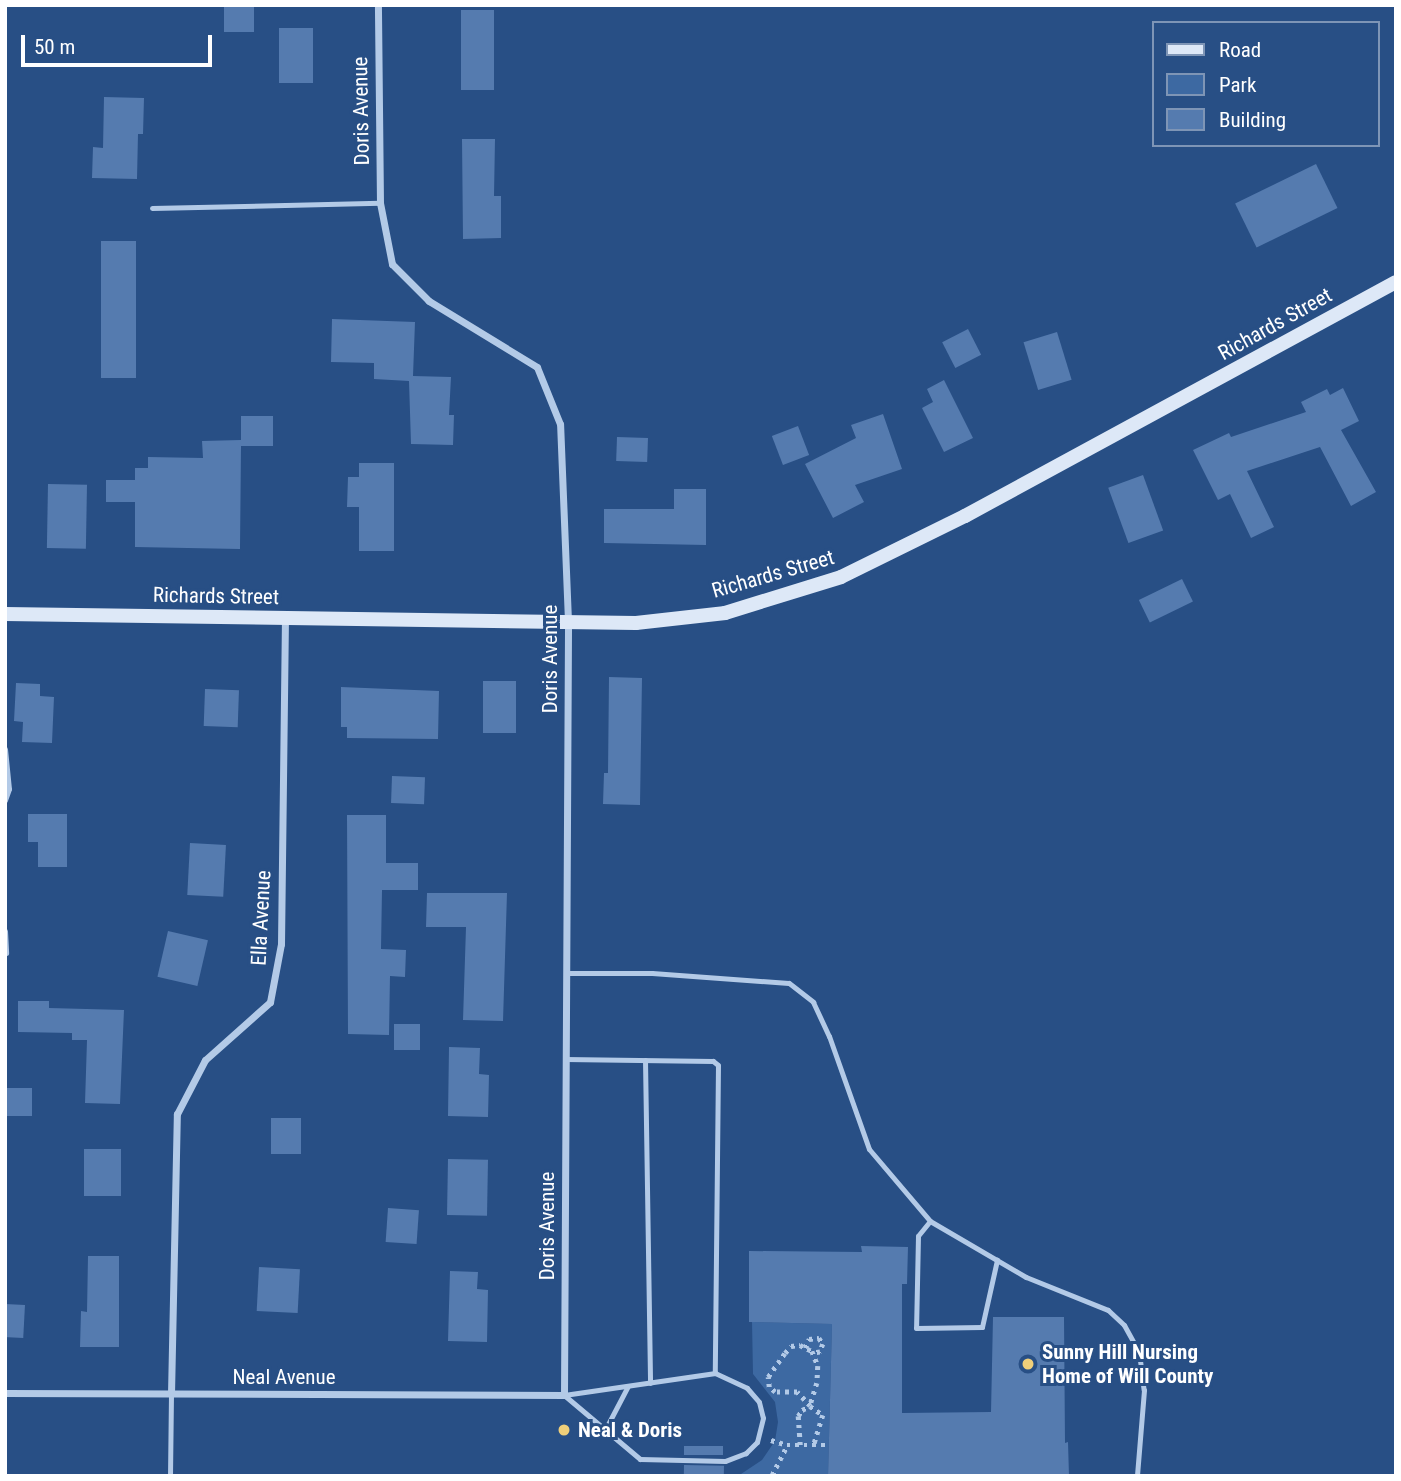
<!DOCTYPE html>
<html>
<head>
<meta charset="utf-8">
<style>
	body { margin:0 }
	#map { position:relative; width:1401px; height:1481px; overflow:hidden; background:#284f85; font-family:"Roboto Condensed",sans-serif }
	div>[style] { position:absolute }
	.green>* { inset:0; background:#3d69a2 }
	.building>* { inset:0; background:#557baf; transform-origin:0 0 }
	.path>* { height:4.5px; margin-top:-2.25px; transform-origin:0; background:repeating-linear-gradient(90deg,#b3cae7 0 3.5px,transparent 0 8.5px) }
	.lane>* { height:5px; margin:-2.5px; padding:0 2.5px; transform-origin:2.5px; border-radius:2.5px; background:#b3cae7 }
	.street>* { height:7px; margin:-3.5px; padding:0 3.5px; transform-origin:3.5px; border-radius:3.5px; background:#b3cae7 }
	.secondary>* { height:14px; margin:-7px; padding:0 7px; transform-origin:7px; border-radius:7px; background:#dde8f7 }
	.dots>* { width:19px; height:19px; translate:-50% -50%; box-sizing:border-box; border:4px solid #284f85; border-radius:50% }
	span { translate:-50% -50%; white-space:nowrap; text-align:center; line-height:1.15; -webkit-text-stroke:6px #284f85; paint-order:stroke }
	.street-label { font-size:21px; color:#fff }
	.poi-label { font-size:21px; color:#fff; font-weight:700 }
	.left { translate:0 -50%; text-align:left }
	.frame { position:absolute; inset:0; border:7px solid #fff; pointer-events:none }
	.legend { position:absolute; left:1152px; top:21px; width:228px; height:126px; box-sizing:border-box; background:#284f85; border:2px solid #7e95b6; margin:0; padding:9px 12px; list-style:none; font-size:21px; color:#fff }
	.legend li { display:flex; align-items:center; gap:14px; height:35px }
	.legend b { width:35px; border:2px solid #7e95b6 }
	.scale { position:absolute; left:21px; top:35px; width:191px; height:32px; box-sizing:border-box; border:4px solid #fff; border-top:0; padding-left:9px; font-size:21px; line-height:24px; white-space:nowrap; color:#fff; -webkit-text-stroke:5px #284f85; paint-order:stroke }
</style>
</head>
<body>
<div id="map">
	<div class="green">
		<i style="clip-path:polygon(752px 1322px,832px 1324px,828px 1476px,741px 1474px,762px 1460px,775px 1441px,778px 1422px,775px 1402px,753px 1374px)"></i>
	</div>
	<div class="building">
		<i style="left:224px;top:5px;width:30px;height:27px"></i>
		<i style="left:461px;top:10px;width:33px;height:80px"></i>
		<i style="left:279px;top:28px;width:34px;height:55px"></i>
		<i style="clip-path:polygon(104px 97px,144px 98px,143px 134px,138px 134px,137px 179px,92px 178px,93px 147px,103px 148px)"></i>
		<i style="clip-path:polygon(462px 139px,495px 139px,494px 196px,501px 196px,501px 238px,463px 239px)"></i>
		<i style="left:1316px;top:164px;width:49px;height:90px;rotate:64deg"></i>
		<i style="left:101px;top:241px;width:35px;height:137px"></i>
		<i style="clip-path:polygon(332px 319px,415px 322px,413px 376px,451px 377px,449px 415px,454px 415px,453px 445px,411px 444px,409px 381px,374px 379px,374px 363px,331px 362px)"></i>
		<i style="left:968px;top:329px;width:29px;height:29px;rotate:63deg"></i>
		<i style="left:1057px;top:332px;width:50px;height:35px;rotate:73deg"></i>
		<i style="clip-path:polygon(944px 380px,973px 438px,944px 452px,922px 408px,933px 402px,927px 389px)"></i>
		<i style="clip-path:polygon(1343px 388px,1359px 421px,1341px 430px,1376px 492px,1351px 506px,1320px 447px,1247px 471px,1274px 527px,1251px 538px,1230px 494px,1218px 500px,1193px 450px,1229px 433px,1231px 437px,1306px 412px,1301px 402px,1327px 389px,1330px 395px)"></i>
		<i style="clip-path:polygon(883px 414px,902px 469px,855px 485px,864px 502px,833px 518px,805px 464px,856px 438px,851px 425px)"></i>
		<i style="clip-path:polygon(241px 416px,273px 416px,273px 446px,241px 446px,240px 549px,135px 547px,135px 502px,106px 502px,106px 480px,135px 480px,135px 468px,148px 468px,148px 457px,203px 458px,202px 441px,241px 440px)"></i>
		<i style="left:798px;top:426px;width:31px;height:28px;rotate:69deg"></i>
		<i style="left:617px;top:437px;width:31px;height:24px;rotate:2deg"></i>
		<i style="clip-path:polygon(359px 463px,394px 463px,394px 551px,359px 551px,359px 507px,347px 507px,348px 477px,359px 477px)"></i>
		<i style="left:1143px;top:475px;width:59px;height:37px;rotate:70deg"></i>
		<i style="left:48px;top:484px;width:39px;height:64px;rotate:1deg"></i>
		<i style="clip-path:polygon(674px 489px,706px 489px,706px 545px,604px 543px,604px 509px,674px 509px)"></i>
		<i style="left:1182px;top:579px;width:25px;height:48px;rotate:64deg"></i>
		<i style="clip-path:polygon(609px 677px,642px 678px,640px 805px,603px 804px,604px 773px,608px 773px)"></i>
		<i style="left:483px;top:681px;width:33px;height:52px"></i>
		<i style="clip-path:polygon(16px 683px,40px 684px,40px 696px,54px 697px,52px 743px,22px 742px,23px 722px,14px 721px)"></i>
		<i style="clip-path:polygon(341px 687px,439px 691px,438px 739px,347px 738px,347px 727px,341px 727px)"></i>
		<i style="left:205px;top:689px;width:34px;height:37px;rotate:2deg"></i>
		<i style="left:392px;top:776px;width:33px;height:27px;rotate:2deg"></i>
		<i style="clip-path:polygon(28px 814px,67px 814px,67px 867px,38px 867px,38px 842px,28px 842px)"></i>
		<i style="clip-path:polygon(347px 815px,386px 815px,386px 863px,418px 863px,418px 890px,382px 890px,381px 949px,406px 950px,405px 977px,390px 976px,389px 1035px,348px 1034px)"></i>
		<i style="left:190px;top:843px;width:36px;height:52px;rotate:3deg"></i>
		<i style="clip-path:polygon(427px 893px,507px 893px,503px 1021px,463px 1020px,466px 927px,426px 927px)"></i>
		<i style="left:168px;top:931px;width:41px;height:47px;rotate:13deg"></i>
		<i style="clip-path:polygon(18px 1001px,49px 1001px,49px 1008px,124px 1010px,120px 1104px,85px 1103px,87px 1040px,72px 1040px,72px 1033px,18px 1032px)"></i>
		<i style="left:394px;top:1024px;width:26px;height:26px"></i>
		<i style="clip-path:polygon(449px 1047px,480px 1048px,479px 1074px,489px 1075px,488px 1117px,448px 1116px)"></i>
		<i style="left:5px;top:1088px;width:27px;height:28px"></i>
		<i style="left:271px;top:1118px;width:30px;height:36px"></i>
		<i style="left:84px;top:1149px;width:37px;height:47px"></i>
		<i style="left:448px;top:1159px;width:40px;height:56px;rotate:1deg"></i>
		<i style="left:388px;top:1208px;width:31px;height:34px;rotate:4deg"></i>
		<i style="clip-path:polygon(861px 1246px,908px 1247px,907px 1284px,902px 1284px,902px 1413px,991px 1412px,993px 1317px,1064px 1317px,1065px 1443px,1068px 1442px,1069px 1476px,828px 1476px,832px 1324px,749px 1322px,749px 1251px,862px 1252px)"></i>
		<i style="clip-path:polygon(88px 1256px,119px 1256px,119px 1347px,80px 1347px,81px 1311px,87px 1312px)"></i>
		<i style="left:259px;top:1267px;width:41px;height:44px;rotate:3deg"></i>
		<i style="clip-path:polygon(450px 1271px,478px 1272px,477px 1289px,488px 1290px,487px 1342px,448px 1341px)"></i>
		<i style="left:5px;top:1304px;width:20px;height:33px;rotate:3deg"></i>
		<i style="left:684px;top:1446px;width:39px;height:9px"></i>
		<i style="left:684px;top:1465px;width:40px;height:11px;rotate:1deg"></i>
	</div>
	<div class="path">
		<i style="left:800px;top:1345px;width:13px;rotate:27deg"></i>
		<i style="left:812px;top:1351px;width:16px;rotate:68deg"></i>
		<i style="left:818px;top:1366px;width:17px;rotate:93deg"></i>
		<i style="left:817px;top:1383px;width:24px;rotate:107deg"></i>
		<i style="left:810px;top:1406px;width:19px;rotate:-133deg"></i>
		<i style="left:797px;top:1392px;width:22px;rotate:180deg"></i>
		<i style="left:775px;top:1392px;width:8px;rotate:-140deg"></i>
		<i style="left:769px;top:1387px;width:10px;rotate:-96deg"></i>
		<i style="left:768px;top:1377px;width:29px;rotate:-55deg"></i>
		<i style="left:785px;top:1353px;width:9px;rotate:-49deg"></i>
		<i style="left:791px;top:1346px;width:9px;rotate:-6deg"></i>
		<i style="left:805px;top:1348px;width:10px;rotate:-66deg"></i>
		<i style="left:809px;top:1339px;width:10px;rotate:-6deg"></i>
		<i style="left:819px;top:1338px;width:7px;rotate:56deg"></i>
		<i style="left:823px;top:1344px;width:9px;rotate:111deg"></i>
		<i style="left:820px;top:1352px;width:7px;rotate:172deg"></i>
		<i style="left:771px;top:1440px;width:17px;rotate:17deg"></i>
		<i style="left:800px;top:1445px;width:29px;rotate:-94deg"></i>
		<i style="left:798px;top:1416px;width:7px;rotate:-56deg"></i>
		<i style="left:802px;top:1410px;width:9px;rotate:-27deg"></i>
		<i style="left:810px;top:1406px;width:16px;rotate:35deg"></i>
		<i style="left:823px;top:1415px;width:31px;rotate:107deg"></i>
		<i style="left:772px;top:1475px;width:34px;rotate:-63deg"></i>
		<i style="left:787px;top:1445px;width:41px"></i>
	</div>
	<div class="lane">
		<i style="left:152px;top:208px;width:228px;rotate:-1.3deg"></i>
		<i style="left:5px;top:749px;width:40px;rotate:84.3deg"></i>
		<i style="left:9px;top:789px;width:12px;rotate:110deg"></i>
		<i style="left:5px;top:931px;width:22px;rotate:87deg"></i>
		<i style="left:566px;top:973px;width:86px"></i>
		<i style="left:652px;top:973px;width:137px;rotate:4.2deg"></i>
		<i style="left:789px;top:983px;width:31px;rotate:38deg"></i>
		<i style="left:813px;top:1002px;width:38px;rotate:65deg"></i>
		<i style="left:829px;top:1036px;width:120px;rotate:70.5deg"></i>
		<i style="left:869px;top:1149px;width:94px;rotate:49.7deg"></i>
		<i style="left:930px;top:1221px;width:111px;rotate:30.3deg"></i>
		<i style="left:1026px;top:1277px;width:88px;rotate:21.9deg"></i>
		<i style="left:1108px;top:1310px;width:22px;rotate:43deg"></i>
		<i style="left:1124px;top:1325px;width:31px;rotate:61deg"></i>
		<i style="left:1139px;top:1352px;width:38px;rotate:83deg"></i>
		<i style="left:1144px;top:1390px;width:86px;rotate:94.7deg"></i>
		<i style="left:565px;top:1059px;width:148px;rotate:0.8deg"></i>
		<i style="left:713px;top:1061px;width:6px;rotate:39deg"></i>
		<i style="left:718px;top:1065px;width:308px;rotate:90.6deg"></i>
		<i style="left:645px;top:1060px;width:323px;rotate:89.1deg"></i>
		<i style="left:930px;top:1221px;width:19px;rotate:129deg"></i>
		<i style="left:918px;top:1236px;width:92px;rotate:91.2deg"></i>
		<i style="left:916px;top:1328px;width:66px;rotate:-0.9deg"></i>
		<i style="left:982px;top:1327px;width:69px;rotate:-77.4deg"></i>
		<i style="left:715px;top:1373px;width:35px;rotate:25deg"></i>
		<i style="left:747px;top:1388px;width:18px;rotate:49deg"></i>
		<i style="left:759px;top:1402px;width:16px;rotate:76deg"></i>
		<i style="left:763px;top:1418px;width:25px;rotate:104deg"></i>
		<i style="left:757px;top:1442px;width:16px;rotate:135deg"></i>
		<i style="left:746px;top:1453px;width:22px;rotate:159deg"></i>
		<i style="left:725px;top:1461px;width:85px;rotate:-178.7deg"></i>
		<i style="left:640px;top:1459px;width:99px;rotate:-139.9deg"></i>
		<i style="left:564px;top:1395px;width:153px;rotate:-8.3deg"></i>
		<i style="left:606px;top:1428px;width:47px;rotate:-62.4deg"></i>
		<i style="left:170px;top:1476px;width:82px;rotate:-89.3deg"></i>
	</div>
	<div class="street">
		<i style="left:5px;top:1393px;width:559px;rotate:0.2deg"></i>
		<i style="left:564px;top:1395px;width:774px;rotate:-89.7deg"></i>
		<i style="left:568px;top:621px;width:197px;rotate:-92.3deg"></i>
		<i style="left:560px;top:424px;width:61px;rotate:-112deg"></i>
		<i style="left:537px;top:367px;width:127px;rotate:-148.6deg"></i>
		<i style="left:429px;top:301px;width:52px;rotate:-135deg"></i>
		<i style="left:392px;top:264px;width:62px;rotate:-101.1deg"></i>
		<i style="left:380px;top:203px;width:198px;rotate:-90.6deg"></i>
		<i style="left:171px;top:1394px;width:280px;rotate:-88.8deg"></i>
		<i style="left:177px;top:1114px;width:61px;rotate:-62.6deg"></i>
		<i style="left:205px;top:1060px;width:87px;rotate:-41.7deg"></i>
		<i style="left:270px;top:1002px;width:59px;rotate:-79.3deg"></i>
		<i style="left:281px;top:944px;width:326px;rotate:-89.3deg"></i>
	</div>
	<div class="secondary">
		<i style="left:5px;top:614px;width:631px;rotate:0.82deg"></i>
		<i style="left:636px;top:623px;width:90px;rotate:-6.4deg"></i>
		<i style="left:725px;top:613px;width:121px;rotate:-17.2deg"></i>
		<i style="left:841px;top:577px;width:138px;rotate:-26.2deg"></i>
		<i style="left:965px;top:516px;width:490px;rotate:-28.5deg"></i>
	</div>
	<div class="dots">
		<i style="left:1028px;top:1364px;background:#efcf7a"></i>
		<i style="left:564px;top:1430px;background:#efcf7a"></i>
	</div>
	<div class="street-label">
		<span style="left:361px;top:111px;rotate:-91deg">Doris Avenue</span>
		<span style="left:1275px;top:324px;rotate:-29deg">Richards Street</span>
		<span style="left:773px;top:574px;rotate:-16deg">Richards Street</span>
		<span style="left:216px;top:596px;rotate:1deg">Richards Street</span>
		<span style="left:550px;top:659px;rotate:-90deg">Doris Avenue</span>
		<span style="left:261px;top:918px;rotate:-87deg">Ella Avenue</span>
		<span style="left:547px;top:1226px;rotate:-90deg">Doris Avenue</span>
		<span style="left:284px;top:1377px">Neal Avenue</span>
	</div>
	<div class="poi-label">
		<span class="left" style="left:1042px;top:1364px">Sunny Hill Nursing<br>Home of Will County</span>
		<span class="left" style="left:578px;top:1430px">Neal &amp; Doris</span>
	</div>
	<div class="frame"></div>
	<ul class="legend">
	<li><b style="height:9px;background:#dde8f7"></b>Road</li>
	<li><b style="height:19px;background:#3d69a2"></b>Park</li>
	<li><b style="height:19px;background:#557baf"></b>Building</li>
	</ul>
	<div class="scale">50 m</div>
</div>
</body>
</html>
